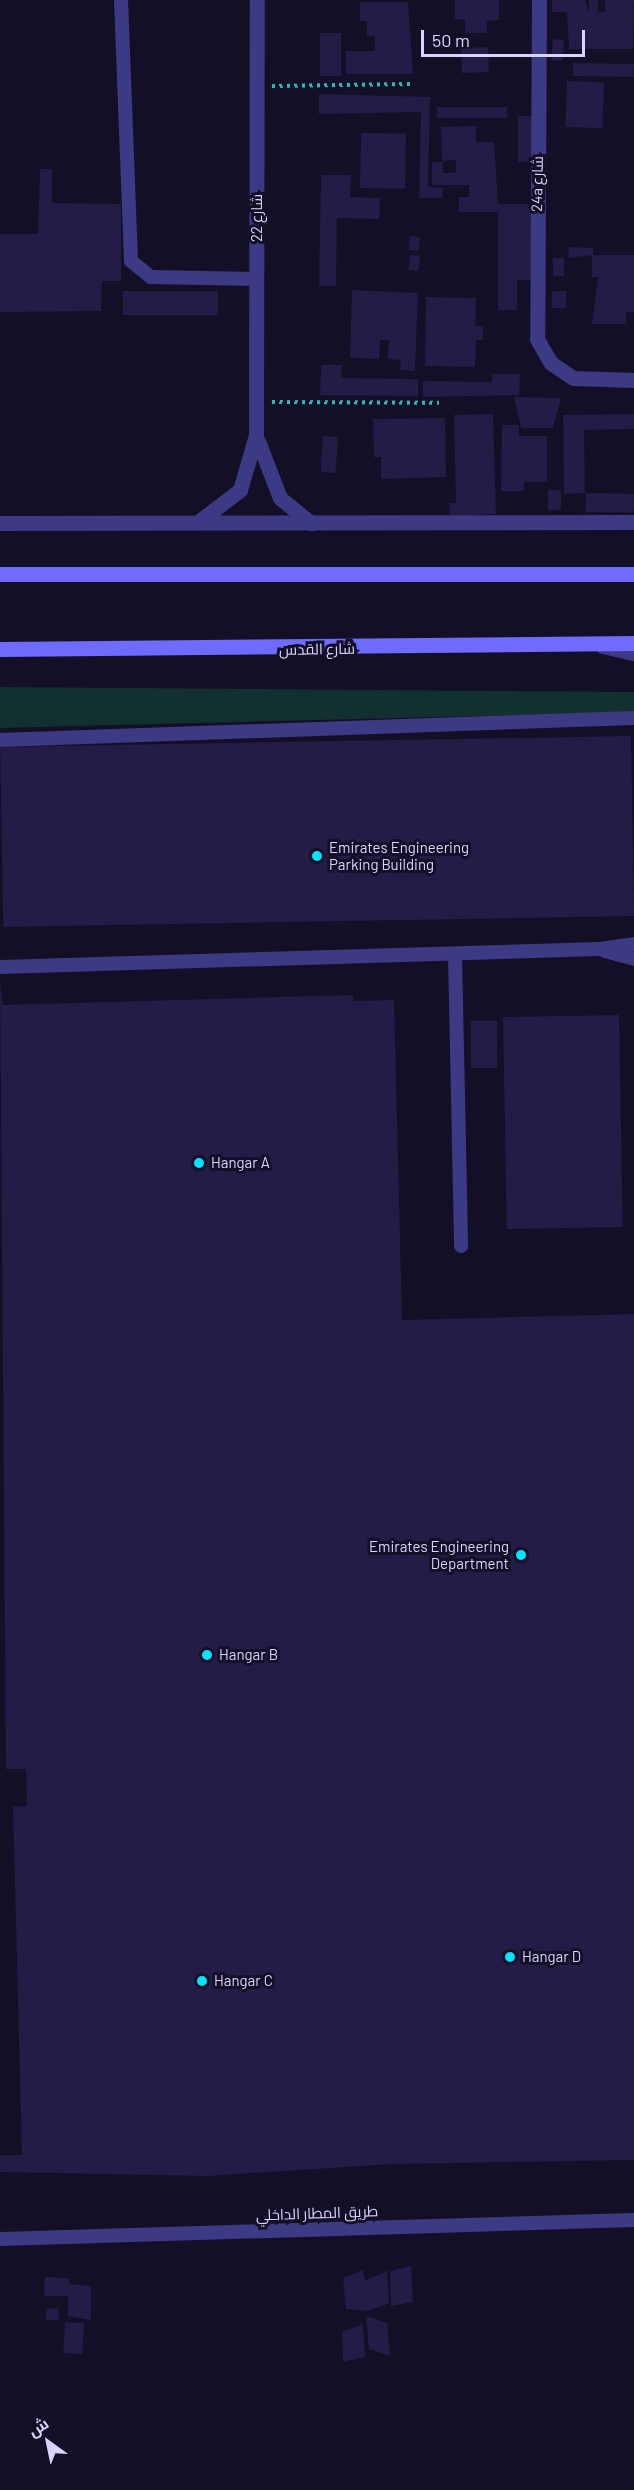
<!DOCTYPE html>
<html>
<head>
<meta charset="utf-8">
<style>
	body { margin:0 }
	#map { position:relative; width:634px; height:2490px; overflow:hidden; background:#130f26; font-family:Barlow,Cairo,sans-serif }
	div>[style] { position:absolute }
	.green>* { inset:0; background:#12302f }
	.building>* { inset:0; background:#241b47; transform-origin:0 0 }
	.path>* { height:4px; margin-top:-2px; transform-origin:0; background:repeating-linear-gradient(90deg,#2fb8b0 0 3px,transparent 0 7.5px) }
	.lane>* { height:14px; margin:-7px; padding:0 7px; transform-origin:7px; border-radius:7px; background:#3d3a85 }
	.street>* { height:15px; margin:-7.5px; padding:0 7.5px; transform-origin:7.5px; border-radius:7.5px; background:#3d3a85 }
	.secondary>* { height:15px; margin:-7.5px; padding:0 7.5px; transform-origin:7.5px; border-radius:7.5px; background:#6f6bff }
	.dots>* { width:16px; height:16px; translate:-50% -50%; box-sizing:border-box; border:3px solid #130f26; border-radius:50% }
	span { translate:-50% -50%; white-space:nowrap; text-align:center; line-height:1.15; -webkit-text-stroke:6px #130f26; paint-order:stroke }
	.street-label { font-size:15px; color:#d9d4ff }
	.poi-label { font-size:15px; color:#d9d4ff }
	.left { translate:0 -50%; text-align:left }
	.right { translate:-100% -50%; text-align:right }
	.north { position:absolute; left:18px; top:2412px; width:60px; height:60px; -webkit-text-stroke:4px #130f26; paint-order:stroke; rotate:327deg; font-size:16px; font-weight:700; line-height:24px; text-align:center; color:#d9d4ff }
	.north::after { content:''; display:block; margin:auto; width:21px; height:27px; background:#d9d4ff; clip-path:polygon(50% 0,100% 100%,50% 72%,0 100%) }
	.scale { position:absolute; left:421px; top:30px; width:164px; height:27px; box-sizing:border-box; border:3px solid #d9d4ff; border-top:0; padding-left:8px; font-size:18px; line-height:21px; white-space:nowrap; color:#d9d4ff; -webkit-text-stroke:4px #130f26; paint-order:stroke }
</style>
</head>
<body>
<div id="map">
	<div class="green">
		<i style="clip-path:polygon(0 687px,634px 692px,634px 712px,0 728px)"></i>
	</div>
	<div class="building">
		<i style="clip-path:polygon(455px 0,499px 0,499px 20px,487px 21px,487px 33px,465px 33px,465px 19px,455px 19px)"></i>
		<i style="clip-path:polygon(552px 0,585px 0,589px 12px,589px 0,598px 0,598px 12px,605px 12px,605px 0,634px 0,633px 49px,569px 49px,567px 12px,552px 12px)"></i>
		<i style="clip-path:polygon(360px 2px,408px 2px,413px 74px,346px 74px,346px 51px,375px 51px,375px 36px,367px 36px,367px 21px,360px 21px)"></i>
		<i style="left:320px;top:33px;width:21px;height:43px"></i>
		<i style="left:553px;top:39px;width:11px;height:21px;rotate:5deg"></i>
		<i style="left:488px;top:47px;width:25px;height:27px;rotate:88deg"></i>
		<i style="left:573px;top:63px;width:61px;height:13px;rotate:1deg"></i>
		<i style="left:567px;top:81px;width:37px;height:46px;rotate:2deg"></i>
		<i style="clip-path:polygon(319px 94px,430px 97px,428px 187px,443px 188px,442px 198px,419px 198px,421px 112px,319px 114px)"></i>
		<i style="left:437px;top:107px;width:70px;height:11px"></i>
		<i style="left:532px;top:116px;width:46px;height:14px;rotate:90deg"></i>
		<i style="clip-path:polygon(476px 126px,476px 142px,494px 142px,498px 204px,532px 204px,532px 280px,517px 280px,517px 310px,498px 310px,498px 212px,459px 212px,459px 197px,469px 197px,469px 185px,432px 185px,432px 162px,443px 162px,443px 173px,456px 173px,456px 160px,442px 161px,441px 127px)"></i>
		<i style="left:361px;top:133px;width:45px;height:55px;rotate:1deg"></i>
		<i style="clip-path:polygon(40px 169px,52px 169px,52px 203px,121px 204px,121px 281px,102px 281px,101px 311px,0 312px,0 234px,38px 234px)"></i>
		<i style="clip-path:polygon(321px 175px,351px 175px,350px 197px,380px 198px,379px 219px,337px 218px,336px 286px,319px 286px)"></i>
		<i style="left:410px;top:236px;width:10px;height:14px;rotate:6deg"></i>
		<i style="clip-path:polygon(569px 247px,593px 248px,593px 255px,568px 258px)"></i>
		<i style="left:410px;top:255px;width:10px;height:15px;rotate:6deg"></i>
		<i style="clip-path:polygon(592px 255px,634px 255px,634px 312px,626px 312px,626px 324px,592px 324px,598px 277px,592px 277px)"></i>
		<i style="left:553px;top:258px;width:11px;height:18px"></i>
		<i style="clip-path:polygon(352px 290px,418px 293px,415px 371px,400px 370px,401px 360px,388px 359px,389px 340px,380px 340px,379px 359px,350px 358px)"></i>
		<i style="left:123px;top:291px;width:95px;height:24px"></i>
		<i style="left:552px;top:291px;width:14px;height:17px"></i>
		<i style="clip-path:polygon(426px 297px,476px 298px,475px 326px,483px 326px,483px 340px,476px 340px,475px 367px,425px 366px)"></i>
		<i style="clip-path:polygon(321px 365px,342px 365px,341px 378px,418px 379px,418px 396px,320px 395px)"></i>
		<i style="clip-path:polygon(492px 374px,520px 374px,519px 395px,423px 397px,423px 381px,492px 382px)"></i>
		<i style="clip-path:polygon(514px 397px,561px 398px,553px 428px,521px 428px)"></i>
		<i style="clip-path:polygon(493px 414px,496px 514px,450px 516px,449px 503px,456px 503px,454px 415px)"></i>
		<i style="clip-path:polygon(634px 414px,634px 429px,584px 430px,585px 493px,564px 494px,563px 415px)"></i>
		<i style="clip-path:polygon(445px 418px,446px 477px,381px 479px,381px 457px,374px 457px,373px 419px)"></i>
		<i style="clip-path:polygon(502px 425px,519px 425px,519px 436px,547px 436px,547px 482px,524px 482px,524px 491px,501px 491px)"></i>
		<i style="left:323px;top:436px;width:15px;height:36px;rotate:4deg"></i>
		<i style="left:548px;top:490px;width:13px;height:20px"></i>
		<i style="left:586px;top:493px;width:48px;height:19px;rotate:1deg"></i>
		<i style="left:631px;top:736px;width:180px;height:631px;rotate:89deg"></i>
		<i style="clip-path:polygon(0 980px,3px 1005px,353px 995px,353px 1001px,394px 1000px,402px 1320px,634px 1314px,634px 2160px,392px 2164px,208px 2176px,0 2172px,0 2155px,22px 2155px,13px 1807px,27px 1806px,26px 1769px,6px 1769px)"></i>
		<i style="left:619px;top:1015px;width:212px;height:116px;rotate:89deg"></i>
		<i style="left:497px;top:1021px;width:47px;height:26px;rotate:90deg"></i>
		<i style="clip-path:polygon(411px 2266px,413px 2302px,391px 2306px,390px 2271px)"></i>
		<i style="clip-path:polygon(363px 2270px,365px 2281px,387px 2271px,389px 2303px,368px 2311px,346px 2309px,343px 2278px)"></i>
		<i style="clip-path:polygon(45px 2277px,69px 2278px,69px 2284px,91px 2286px,91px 2320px,68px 2316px,68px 2296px,44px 2296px)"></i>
		<i style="clip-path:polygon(58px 2308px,59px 2320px,46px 2320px,46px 2309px)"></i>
		<i style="clip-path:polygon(366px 2316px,387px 2323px,390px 2356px,369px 2349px)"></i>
		<i style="left:65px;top:2322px;width:19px;height:31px;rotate:3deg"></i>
		<i style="clip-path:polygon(363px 2324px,365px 2357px,343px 2362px,342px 2332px)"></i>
	</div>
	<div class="path">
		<i style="left:272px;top:86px;width:138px;rotate:-0.8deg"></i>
		<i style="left:272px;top:402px;width:167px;rotate:0.3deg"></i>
	</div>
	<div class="lane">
		<i style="left:121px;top:0;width:261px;rotate:87.8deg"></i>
		<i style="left:131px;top:261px;width:26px;rotate:39deg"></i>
		<i style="left:151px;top:277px;width:106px;rotate:1.1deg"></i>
		<i style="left:603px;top:647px;width:32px;rotate:13deg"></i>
		<i style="left:0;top:740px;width:634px;rotate:-1.99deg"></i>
		<i style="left:605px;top:951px;width:30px;rotate:15deg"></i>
		<i style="left:455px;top:954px;width:292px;rotate:88.8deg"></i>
		<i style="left:0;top:967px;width:600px;rotate:-1.72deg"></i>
		<i style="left:600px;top:949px;width:34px;rotate:-8deg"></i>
		<i style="left:0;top:2239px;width:634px;rotate:-1.72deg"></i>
	</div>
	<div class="street">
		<i style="left:539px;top:0;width:339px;rotate:90.3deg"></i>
		<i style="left:537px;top:339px;width:28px;rotate:60deg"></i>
		<i style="left:551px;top:363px;width:27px;rotate:34deg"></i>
		<i style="left:573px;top:378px;width:61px;rotate:1.9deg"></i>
		<i style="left:258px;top:441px;width:61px;rotate:68.9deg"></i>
		<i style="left:280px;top:498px;width:40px;rotate:39deg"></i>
		<i style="left:198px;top:522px;width:53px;rotate:-37.3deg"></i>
		<i style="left:240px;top:490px;width:57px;rotate:-73.8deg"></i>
		<i style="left:256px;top:435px;width:435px;rotate:-89.9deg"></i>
		<i style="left:0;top:523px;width:634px;rotate:-0.09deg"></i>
	</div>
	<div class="secondary">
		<i style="left:0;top:574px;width:634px"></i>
		<i style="left:0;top:649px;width:634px;rotate:-0.54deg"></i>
	</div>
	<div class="dots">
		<i style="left:317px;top:856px;background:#00e5ff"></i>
		<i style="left:199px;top:1163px;background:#00e5ff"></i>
		<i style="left:521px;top:1555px;background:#00e5ff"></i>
		<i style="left:207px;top:1655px;background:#00e5ff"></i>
		<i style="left:510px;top:1957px;background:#00e5ff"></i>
		<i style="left:202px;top:1981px;background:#00e5ff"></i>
	</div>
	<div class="street-label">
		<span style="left:537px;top:184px;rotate:-89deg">24a شارع</span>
		<span style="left:257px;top:218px;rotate:-90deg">شارع 22</span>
		<span style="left:317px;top:649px;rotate:-1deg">شارع القدس</span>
		<span style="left:317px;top:2213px;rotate:-2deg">طريق المطار الداخلي</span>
	</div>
	<div class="poi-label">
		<span class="left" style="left:329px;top:856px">Emirates Engineering<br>Parking Building</span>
		<span class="left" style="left:211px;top:1163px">Hangar A</span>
		<span class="right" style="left:509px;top:1555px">Emirates Engineering<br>Department</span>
		<span class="left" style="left:219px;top:1655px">Hangar B</span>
		<span class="left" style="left:522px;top:1957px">Hangar D</span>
		<span class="left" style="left:214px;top:1981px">Hangar C</span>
	</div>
	<div class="north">ش</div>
	<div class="scale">50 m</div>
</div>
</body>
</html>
